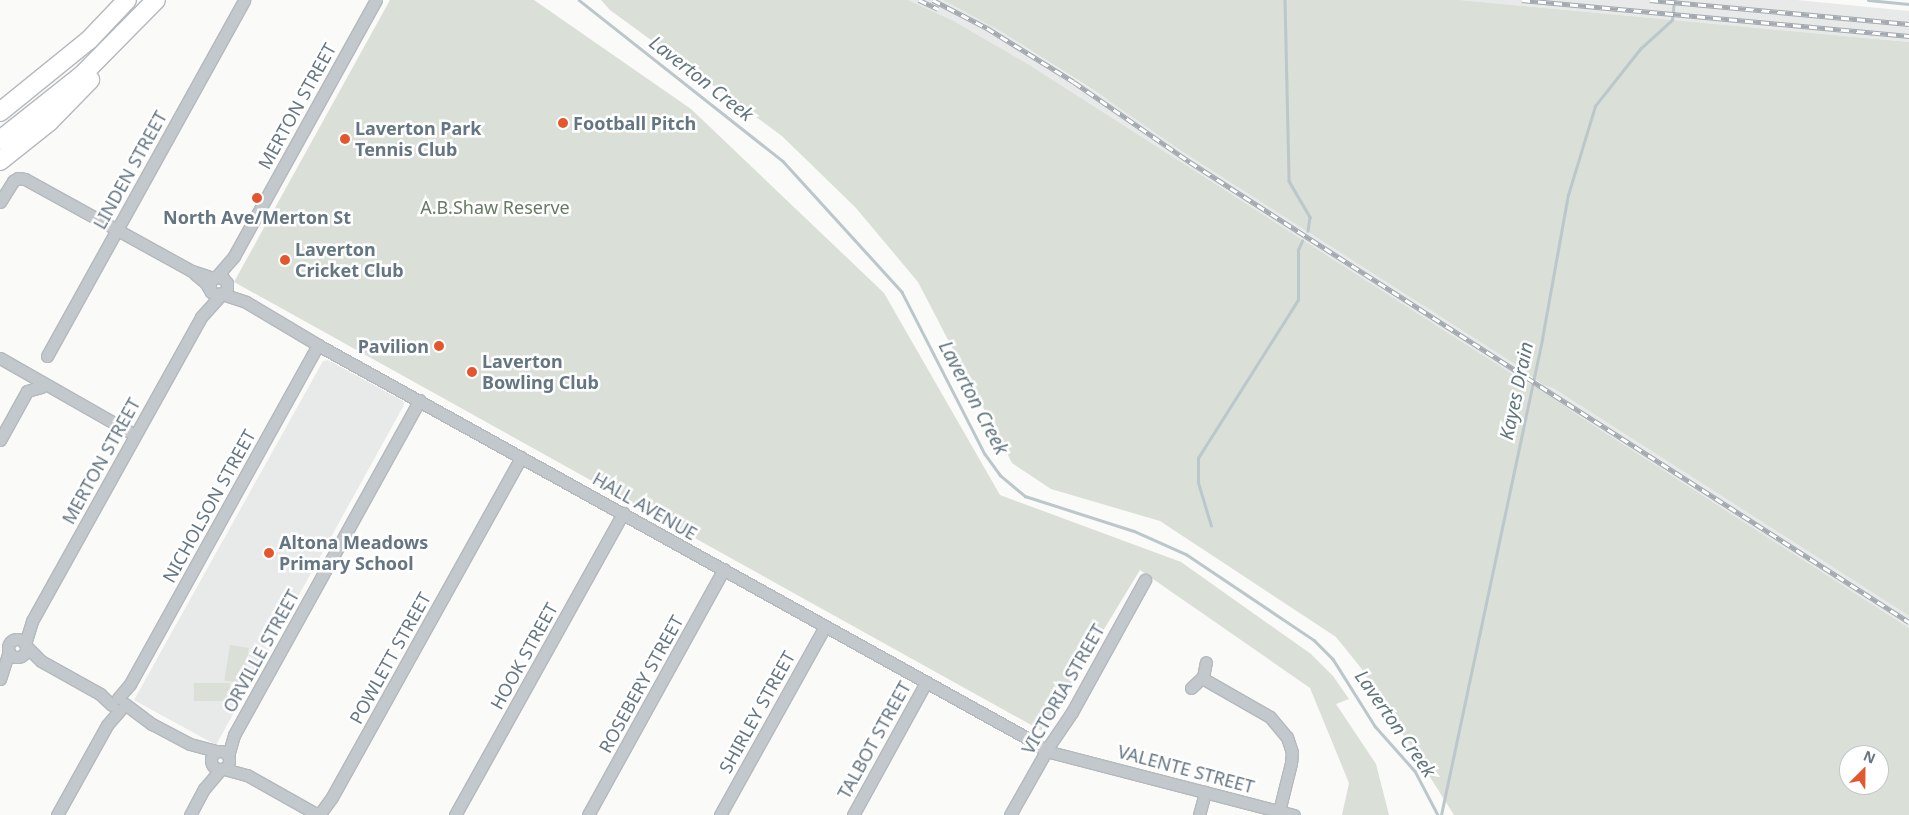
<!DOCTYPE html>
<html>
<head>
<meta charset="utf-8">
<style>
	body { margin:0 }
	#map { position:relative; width:1909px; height:815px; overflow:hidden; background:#fafaf8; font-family:"Noto Sans",sans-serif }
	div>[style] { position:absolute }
	.built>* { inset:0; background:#e8e9e9 }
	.green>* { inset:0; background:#dadfd7; transform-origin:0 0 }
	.stream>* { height:2.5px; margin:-1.25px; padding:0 1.25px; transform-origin:1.25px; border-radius:1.25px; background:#bbc7cb }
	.roads { filter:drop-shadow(1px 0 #b4b9bd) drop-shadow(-1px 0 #b4b9bd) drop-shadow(0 1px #b4b9bd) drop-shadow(0 -1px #b4b9bd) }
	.minor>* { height:11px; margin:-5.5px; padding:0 5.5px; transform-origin:5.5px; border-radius:5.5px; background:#c3c8cc }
	.minor>.ring { margin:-5.5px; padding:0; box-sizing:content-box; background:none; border:11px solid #c3c8cc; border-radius:50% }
	.highway>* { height:18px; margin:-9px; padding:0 9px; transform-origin:9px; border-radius:9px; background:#fff }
	.rail>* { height:4.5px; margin-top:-2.25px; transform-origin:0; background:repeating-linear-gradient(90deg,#fff 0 8px,#a2aab0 0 16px); box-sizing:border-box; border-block:1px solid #a2aab0 }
	.dots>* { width:14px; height:14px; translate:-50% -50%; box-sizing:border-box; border:2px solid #fff; border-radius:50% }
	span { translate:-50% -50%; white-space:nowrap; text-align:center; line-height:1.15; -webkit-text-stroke:5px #fff; paint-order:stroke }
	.street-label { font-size:18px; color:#657683 }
	.poi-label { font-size:18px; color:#657683; font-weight:700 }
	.left { translate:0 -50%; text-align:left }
	.right { translate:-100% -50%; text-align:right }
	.park-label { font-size:18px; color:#687a64 }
	.water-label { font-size:19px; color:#60757c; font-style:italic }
	.north { position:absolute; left:1839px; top:745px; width:50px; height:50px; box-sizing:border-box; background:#fff; border:1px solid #c1c8cd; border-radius:50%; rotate:23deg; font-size:14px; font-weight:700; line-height:20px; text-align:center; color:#657683 }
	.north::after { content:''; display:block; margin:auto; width:18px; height:22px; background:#e4572e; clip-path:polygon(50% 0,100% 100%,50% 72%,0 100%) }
</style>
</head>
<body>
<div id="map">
	<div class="built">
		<i style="clip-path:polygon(908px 0,943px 0,1000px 31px,1130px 114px,1183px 152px,1513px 363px,1526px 374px,1524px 379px,1517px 377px,1028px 64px,952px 20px)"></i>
		<i style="clip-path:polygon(1460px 0,1797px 0,1909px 11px,1909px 42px)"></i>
		<i style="clip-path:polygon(328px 360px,403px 401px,404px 405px,216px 745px,134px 700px,323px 361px)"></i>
		<i style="clip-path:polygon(1543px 385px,1553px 388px,1909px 616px,1909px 628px,1579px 416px,1545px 394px,1542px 390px)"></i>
	</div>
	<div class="green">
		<i style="clip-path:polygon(390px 0,534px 0,691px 109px,884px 293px,1000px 495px,1181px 562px,1311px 654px,1333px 676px,1349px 699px,1336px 704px,1376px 764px,1389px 815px,1342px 815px,1349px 783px,1310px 688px,1140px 570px,1042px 731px,234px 282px)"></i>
		<i style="clip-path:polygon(evenodd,601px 0,908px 0,952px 20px,1028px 64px,1517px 377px,1542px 390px,1579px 416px,1909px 628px,1909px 815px,1454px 815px,1361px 668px,1336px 637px,1160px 521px,1051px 489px,1012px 463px,918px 282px,856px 208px,782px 136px,610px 10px,601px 0,1849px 755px,1879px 755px,1879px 785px,1849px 785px,1849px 755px)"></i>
		<i style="clip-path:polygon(943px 0,1460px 0,1909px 42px,1909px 616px,1553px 388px,1543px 385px,1513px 363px,1183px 152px,1092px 89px,1000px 31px)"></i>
		<i style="left:230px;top:645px;width:19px;height:36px;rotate:9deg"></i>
		<i style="left:194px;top:683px;width:36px;height:18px"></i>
	</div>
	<div class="stream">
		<i style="left:579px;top:0;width:260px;rotate:38.3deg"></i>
		<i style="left:783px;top:161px;width:177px;rotate:47.7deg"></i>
		<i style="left:902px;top:292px;width:182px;rotate:62.9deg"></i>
		<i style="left:985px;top:454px;width:26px;rotate:54deg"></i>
		<i style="left:1000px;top:475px;width:33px;rotate:40deg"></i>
		<i style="left:1025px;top:496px;width:114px;rotate:17.8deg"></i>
		<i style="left:1134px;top:531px;width:57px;rotate:23.9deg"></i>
		<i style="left:1186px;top:554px;width:154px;rotate:33.9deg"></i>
		<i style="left:1314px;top:640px;width:27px;rotate:45deg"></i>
		<i style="left:1333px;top:659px;width:79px;rotate:57.9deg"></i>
		<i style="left:1375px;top:726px;width:60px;rotate:48.4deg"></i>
		<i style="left:1415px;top:771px;width:50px;rotate:62.4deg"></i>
		<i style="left:1285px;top:0;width:181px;rotate:88.7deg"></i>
		<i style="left:1289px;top:181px;width:42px;rotate:59.7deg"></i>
		<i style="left:1310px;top:217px;width:14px;rotate:98deg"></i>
		<i style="left:1868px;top:0;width:41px;rotate:5.6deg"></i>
		<i style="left:1211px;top:526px;width:45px;rotate:-106.8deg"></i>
		<i style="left:1198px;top:483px;width:25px;rotate:-90deg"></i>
		<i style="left:1198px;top:458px;width:187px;rotate:-57.7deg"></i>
		<i style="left:1298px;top:300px;width:50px;rotate:-90deg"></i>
		<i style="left:1298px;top:250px;width:10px;rotate:-66deg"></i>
		<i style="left:1441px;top:815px;width:487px;rotate:-78deg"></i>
		<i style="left:1542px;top:339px;width:146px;rotate:-79.8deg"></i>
		<i style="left:1568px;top:195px;width:93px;rotate:-73.1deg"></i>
		<i style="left:1595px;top:106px;width:73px;rotate:-51.7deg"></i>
		<i style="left:1640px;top:49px;width:43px;rotate:-42.2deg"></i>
		<i style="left:1672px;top:20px;width:20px;rotate:-84deg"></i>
	</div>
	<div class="roads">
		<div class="minor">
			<i style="left:0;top:202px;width:25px;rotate:-58deg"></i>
			<i style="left:13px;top:181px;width:6px;rotate:-31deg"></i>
			<i style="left:18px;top:178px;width:7px;rotate:8deg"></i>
			<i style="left:25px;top:179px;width:191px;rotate:28.9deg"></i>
			<i style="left:192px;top:271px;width:23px;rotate:18deg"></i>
			<i style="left:195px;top:274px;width:13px;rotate:39deg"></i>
			<i style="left:205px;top:282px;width:12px;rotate:59deg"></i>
			<i style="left:211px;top:292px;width:5px;rotate:22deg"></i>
			<i style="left:216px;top:294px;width:8px;rotate:-7deg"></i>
			<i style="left:224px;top:293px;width:6px;rotate:-59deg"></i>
			<i style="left:227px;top:288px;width:5px;rotate:-90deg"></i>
			<i style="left:227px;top:283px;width:6px;rotate:-129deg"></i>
			<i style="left:223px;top:278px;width:7px;rotate:-172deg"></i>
			<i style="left:216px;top:277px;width:7px;rotate:146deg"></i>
			<i style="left:210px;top:281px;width:8px;rotate:90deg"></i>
			<i style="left:216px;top:277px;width:28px;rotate:-49deg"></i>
			<i style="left:234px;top:256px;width:293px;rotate:-61deg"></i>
			<i style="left:222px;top:294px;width:25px;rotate:18deg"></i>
			<i style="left:246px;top:302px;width:84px;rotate:30.8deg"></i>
			<i style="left:318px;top:345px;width:811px;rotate:29deg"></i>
			<i style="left:1027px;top:738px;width:23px;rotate:34deg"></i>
			<i style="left:1046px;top:751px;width:256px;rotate:14.5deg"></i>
			<i style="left:47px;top:356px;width:407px;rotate:-61deg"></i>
			<i style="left:0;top:358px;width:155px;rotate:29.7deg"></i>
			<i style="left:0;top:440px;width:56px;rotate:-61.1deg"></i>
			<i style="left:27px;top:391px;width:15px;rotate:-16deg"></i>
			<i class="ring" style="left:8px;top:639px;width:7px;height:7px"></i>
			<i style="left:25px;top:644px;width:24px;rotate:-73deg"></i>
			<i style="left:32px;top:621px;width:348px;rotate:-60.9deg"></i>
			<i style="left:201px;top:317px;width:30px;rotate:-48deg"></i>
			<i style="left:26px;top:646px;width:21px;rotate:45deg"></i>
			<i style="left:41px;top:661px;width:68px;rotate:29.2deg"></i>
			<i style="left:100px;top:694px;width:16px;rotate:43deg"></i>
			<i style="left:1202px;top:678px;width:78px;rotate:29.8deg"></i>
			<i style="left:1270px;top:717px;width:26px;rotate:50deg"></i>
			<i style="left:1287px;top:737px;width:16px;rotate:72deg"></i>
			<i style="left:1292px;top:752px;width:11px;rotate:95deg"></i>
			<i style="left:1291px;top:763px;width:49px;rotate:104deg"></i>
			<i style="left:0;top:679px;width:29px;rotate:-72deg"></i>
			<i style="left:1191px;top:688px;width:16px;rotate:-43deg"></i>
			<i style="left:1203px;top:677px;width:15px;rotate:-79deg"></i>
			<i style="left:118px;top:698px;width:18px;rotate:-49deg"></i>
			<i style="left:130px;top:684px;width:388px;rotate:-61deg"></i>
			<i style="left:125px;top:704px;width:34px;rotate:37deg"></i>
			<i style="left:152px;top:724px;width:43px;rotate:27.8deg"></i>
			<i style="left:190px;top:744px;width:27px;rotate:15deg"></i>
			<i class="ring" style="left:211px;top:751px;width:7px;height:7px"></i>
			<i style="left:228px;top:756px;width:22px;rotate:-74deg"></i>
			<i style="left:234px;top:735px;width:383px;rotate:-61deg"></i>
			<i style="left:224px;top:769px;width:24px;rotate:15deg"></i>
			<i style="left:247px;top:775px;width:81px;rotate:29.4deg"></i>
			<i style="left:57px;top:815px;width:103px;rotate:-60.9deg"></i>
			<i style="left:107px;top:725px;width:20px;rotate:-49deg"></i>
			<i style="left:190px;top:815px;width:30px;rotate:-62deg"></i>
			<i style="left:204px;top:789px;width:25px;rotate:-50deg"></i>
			<i style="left:319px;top:815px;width:22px;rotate:-54deg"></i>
			<i style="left:332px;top:797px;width:389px;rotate:-60.9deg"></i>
			<i style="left:455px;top:815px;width:346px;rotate:-60.9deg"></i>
			<i style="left:588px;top:815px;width:281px;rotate:-61.1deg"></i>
			<i style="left:720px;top:815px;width:216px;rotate:-60.9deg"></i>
			<i style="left:853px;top:815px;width:152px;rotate:-61.2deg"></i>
			<i style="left:1010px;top:815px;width:79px;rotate:-60.5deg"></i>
			<i style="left:1049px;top:746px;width:41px;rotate:-55.9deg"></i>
			<i style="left:1072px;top:712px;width:151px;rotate:-61.1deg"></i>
			<i style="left:1199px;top:815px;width:24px;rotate:-75deg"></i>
		</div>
		<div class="highway">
			<i style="left:0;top:112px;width:114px;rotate:-39deg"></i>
			<i style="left:89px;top:40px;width:55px;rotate:-46.5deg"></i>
			<i style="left:0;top:140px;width:105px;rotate:-38.4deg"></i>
			<i style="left:82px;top:75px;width:105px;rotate:-45.4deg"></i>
			<i style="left:0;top:161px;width:63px;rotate:-38.5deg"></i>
			<i style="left:49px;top:122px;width:59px;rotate:-45.7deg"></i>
		</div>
	</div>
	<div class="rail">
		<i style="left:919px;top:0;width:21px;rotate:25deg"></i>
		<i style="left:933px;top:0;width:61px;rotate:27.4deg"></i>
		<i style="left:987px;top:28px;width:102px;rotate:31.8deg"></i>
		<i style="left:1074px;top:82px;width:141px;rotate:34.6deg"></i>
		<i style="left:1190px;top:162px;width:854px;rotate:32.61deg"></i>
		<i style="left:1522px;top:0;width:389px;rotate:5.3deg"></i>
		<i style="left:1650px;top:0;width:260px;rotate:5.3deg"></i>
	</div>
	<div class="dots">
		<i style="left:563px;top:123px;background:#e4572e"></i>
		<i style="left:345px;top:139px;background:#e4572e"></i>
		<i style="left:257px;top:198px;background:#e4572e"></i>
		<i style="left:285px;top:260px;background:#e4572e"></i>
		<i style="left:439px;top:346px;background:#e4572e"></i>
		<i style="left:472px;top:372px;background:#e4572e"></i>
		<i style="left:269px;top:553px;background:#e4572e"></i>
	</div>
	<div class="street-label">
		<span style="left:297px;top:106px;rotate:-61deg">MERTON STREET</span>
		<span style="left:130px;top:170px;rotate:-61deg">LINDEN STREET</span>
		<span style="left:101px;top:461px;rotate:-61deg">MERTON STREET</span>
		<span style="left:209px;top:506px;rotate:-61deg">NICHOLSON STREET</span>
		<span style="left:645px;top:506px;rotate:30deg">HALL AVENUE</span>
		<span style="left:261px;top:651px;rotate:-61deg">ORVILLE STREET</span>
		<span style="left:524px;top:656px;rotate:-61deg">HOOK STREET</span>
		<span style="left:390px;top:658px;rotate:-61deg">POWLETT STREET</span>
		<span style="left:641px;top:684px;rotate:-61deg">ROSEBERY STREET</span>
		<span style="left:1063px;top:689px;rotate:-60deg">VICTORIA STREET</span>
		<span style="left:757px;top:712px;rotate:-61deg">SHIRLEY STREET</span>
		<span style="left:874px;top:740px;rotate:-61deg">TALBOT STREET</span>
		<span style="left:1186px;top:769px;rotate:15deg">VALENTE STREET</span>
	</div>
	<div class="poi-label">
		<span class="left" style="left:573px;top:123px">Football Pitch</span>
		<span class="left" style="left:355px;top:139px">Laverton Park<br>Tennis Club</span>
		<span style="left:257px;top:217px">North Ave/Merton St</span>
		<span class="left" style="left:295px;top:260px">Laverton<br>Cricket Club</span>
		<span class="right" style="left:429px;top:346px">Pavilion</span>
		<span class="left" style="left:482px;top:372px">Laverton<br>Bowling Club</span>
		<span class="left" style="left:279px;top:553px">Altona Meadows<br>Primary School</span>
	</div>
	<div class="park-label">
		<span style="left:495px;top:207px">A.B.Shaw Reserve</span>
	</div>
	<div class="water-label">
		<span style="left:701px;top:79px;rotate:38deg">Laverton Creek</span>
		<span style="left:1517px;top:391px;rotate:-78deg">Kayes Drain</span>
		<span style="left:973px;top:398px;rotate:62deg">Laverton Creek</span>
		<span style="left:1395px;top:724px;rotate:55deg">Laverton Creek</span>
	</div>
	<div class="north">N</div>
</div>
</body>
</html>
